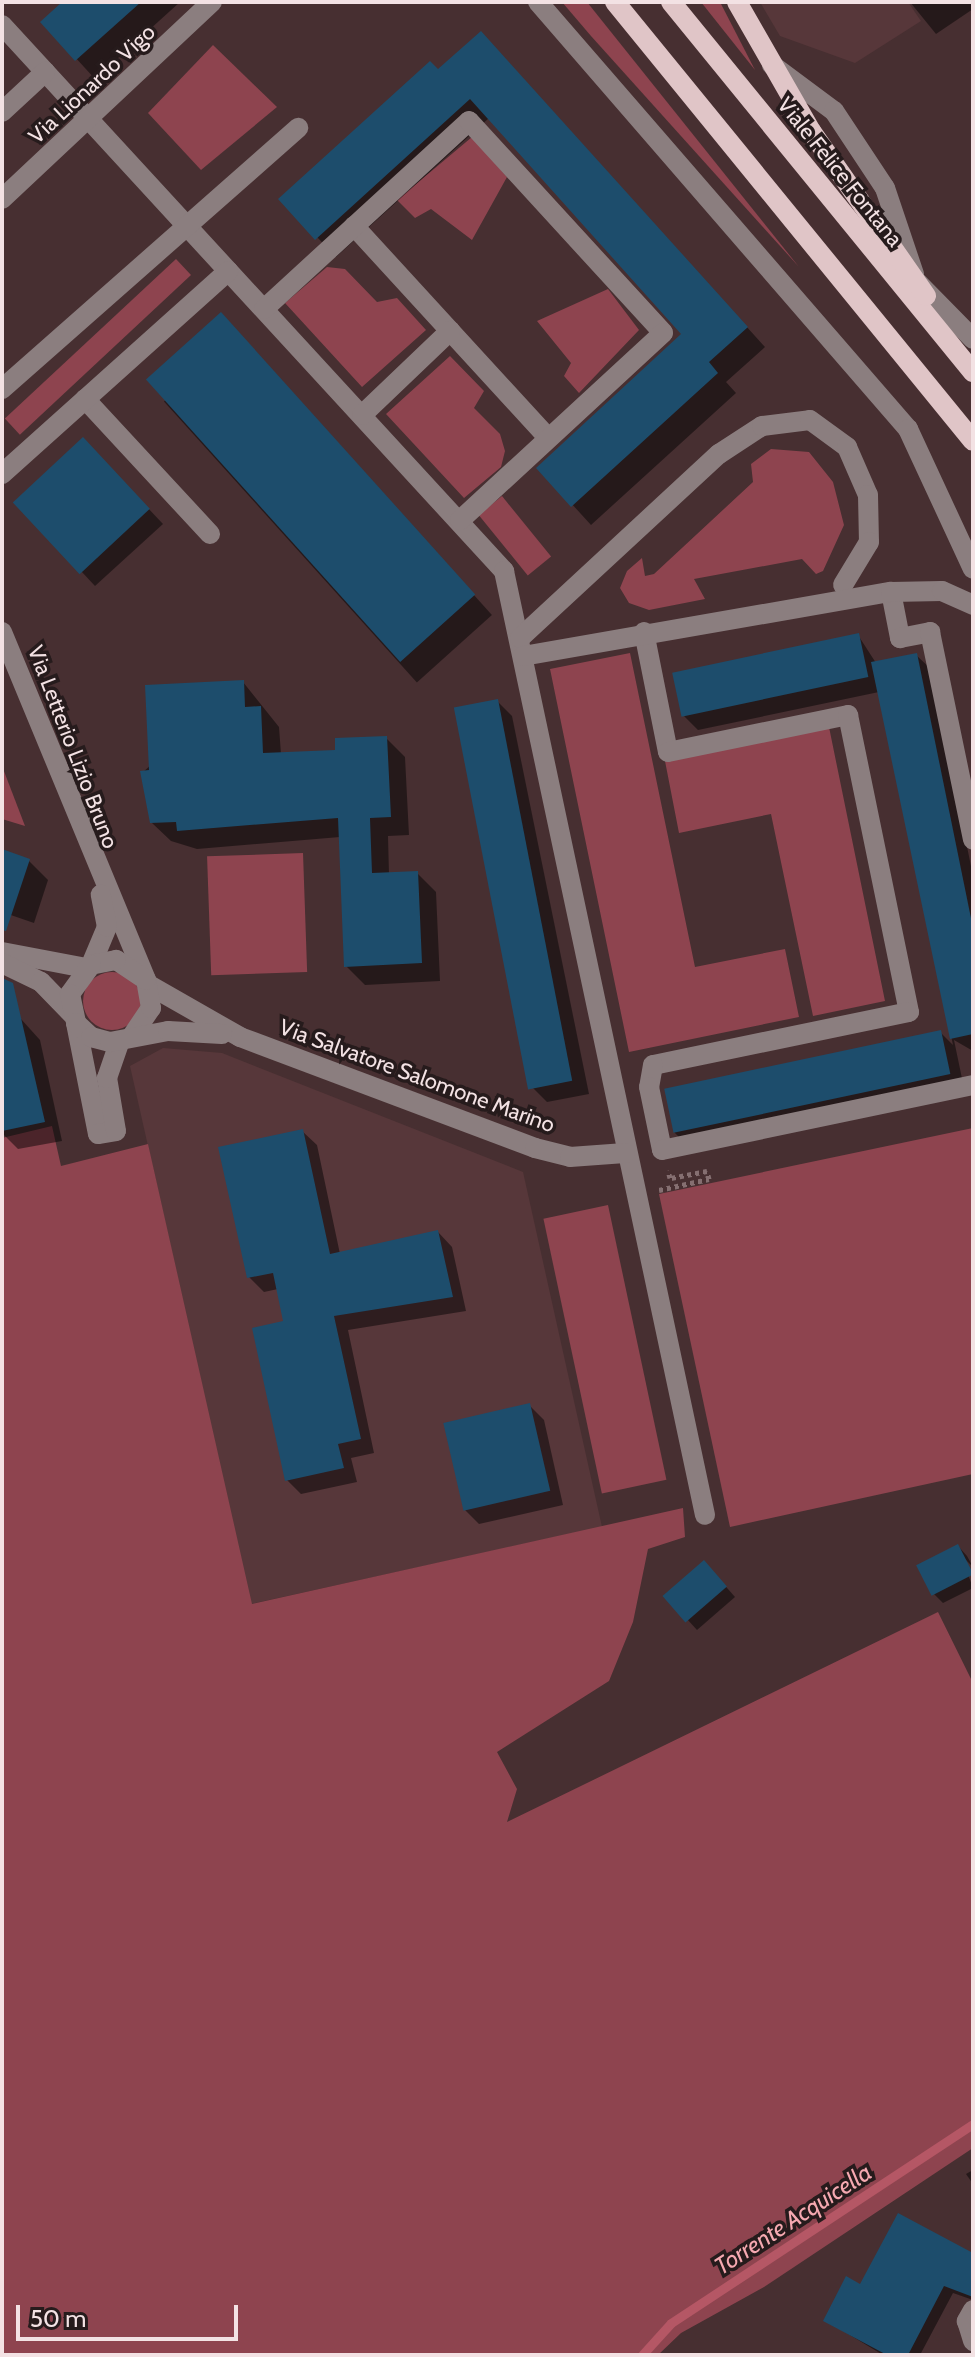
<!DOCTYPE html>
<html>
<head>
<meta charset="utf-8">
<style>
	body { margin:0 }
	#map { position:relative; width:975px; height:2357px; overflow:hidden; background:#472f31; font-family:Cabin,sans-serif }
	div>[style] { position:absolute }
	.built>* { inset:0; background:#57373a }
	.green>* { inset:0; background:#8e444f; transform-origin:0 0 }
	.round { border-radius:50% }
	.shadow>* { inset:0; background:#0007; transform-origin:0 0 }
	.stream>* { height:9px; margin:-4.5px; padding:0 4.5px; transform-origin:4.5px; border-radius:4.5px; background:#b55765 }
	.building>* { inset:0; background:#1d4d6c; transform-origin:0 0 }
	.path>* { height:5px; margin-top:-2.5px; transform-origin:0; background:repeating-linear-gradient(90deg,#856f71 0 4px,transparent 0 8px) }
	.minor>* { height:20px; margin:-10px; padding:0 10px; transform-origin:10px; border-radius:10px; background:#8b7e7f }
	.major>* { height:20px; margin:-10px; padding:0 10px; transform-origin:10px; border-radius:10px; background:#e0c5c7 }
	span { translate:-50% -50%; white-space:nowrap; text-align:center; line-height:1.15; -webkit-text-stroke:7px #261b1c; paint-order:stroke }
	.street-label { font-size:22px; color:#f3e2e4 }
	.water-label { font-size:24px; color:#f6a9b1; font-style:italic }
	.frame { position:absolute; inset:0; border:4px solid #f3e2e4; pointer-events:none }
	.scale { position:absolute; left:16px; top:2305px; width:222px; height:36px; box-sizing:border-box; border:4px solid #f3e2e4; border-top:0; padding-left:10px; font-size:24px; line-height:28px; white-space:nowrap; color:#f3e2e4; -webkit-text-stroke:6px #261b1c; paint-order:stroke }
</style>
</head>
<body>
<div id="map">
	<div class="built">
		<i style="clip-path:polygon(760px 2px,908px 2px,921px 21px,855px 63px,780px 36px)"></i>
		<i style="clip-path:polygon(163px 1048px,222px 1053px,523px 1172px,602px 1527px,251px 1604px,130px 1066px)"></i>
	</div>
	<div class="green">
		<i style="clip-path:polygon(562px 2px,587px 2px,799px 267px,591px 36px)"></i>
		<i style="clip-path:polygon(701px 2px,720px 2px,755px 70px)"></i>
		<i style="clip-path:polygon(213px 45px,277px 107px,201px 170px,148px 113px)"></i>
		<i style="clip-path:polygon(472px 137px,507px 177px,472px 240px,431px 209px,415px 218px,397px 200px)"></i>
		<i style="left:176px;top:259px;width:22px;height:234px;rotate:47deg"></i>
		<i style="clip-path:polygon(327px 267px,345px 269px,377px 302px,397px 298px,426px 330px,362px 387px,285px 303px)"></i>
		<i style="clip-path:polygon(608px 289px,639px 330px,579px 393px,564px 376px,571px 363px,537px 321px)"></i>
		<i style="clip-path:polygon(450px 356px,484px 391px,474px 408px,500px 434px,505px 451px,501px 467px,464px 498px,386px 414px)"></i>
		<i style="clip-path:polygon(771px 449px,809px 452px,833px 482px,844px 525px,823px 571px,816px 574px,802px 559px,694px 579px,705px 599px,649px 610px,629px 603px,620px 588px,627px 571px,642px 558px,645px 576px,654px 574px,753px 482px,751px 464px)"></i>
		<i style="left:502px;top:496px;width:78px;height:30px;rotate:51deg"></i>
		<i style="clip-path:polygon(630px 653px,695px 967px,785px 949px,799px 1017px,629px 1052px,550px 669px)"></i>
		<i style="clip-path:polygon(829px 727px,885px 1001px,813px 1016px,771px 814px,679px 833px,665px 761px)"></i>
		<i style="clip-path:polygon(2px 766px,25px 826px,2px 819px)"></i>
		<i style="left:303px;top:853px;width:119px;height:96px;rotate:88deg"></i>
		<i class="round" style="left:83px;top:972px;width:58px;height:58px"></i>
		<i style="clip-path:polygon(52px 1126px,61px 1166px,148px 1144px,252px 1604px,683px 1508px,685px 1537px,648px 1549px,633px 1622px,609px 1681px,497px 1752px,517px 1789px,507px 1822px,938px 1612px,973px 1683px,973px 2148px,764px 2287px,681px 2333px,658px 2355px,2px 2355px,2px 1138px)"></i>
		<i style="clip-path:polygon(973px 1128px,973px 1474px,730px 1527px,659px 1194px)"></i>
		<i style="left:608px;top:1205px;width:281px;height:66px;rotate:78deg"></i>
	</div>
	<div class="shadow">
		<i style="clip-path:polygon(65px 2px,180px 2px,95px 79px,43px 22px)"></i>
		<i style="clip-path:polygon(910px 2px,973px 2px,973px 9px,936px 34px)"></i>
		<i style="clip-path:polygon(499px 52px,765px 347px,726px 382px,736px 393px,591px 525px,539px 468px,684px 334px,489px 118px,336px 257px,281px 199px,439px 72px)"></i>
		<i style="left:239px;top:334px;width:378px;height:101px;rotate:48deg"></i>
		<i style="clip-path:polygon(97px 454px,163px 524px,95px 586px,81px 571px)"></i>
		<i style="clip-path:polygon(858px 635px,876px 663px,916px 655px,931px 669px,973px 876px,973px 1051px,954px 1040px,964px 1088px,688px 1146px,674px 1132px,941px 1033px,953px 1045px,879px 692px,698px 730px,683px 715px)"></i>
		<i style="clip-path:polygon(243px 682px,279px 727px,281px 754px,337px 752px,386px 738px,405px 757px,409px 835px,388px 836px,389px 874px,417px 873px,436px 892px,440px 981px,365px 985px,346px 966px,340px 837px,197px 849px,171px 841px,152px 823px,142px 773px)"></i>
		<i style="clip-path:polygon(498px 702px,512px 716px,589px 1094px,547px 1102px,532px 1087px)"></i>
		<i style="clip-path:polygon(2px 851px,29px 861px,48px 880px,34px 923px,2px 912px)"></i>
		<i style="clip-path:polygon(2px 998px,40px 1040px,62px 1141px,18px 1149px,2px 1133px)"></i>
		<i style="clip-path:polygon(302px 1131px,317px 1145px,340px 1254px,438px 1232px,452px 1247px,466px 1311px,348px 1330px,374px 1453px,351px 1458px,357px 1482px,301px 1494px,287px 1480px,285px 1323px,278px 1289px,264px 1292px,249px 1277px)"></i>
		<i style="clip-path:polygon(529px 1405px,544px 1420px,563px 1505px,479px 1524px,464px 1509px)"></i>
		<i style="clip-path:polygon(958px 1546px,967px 1556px,973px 1567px,961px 1555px,973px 1588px,943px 1603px,933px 1593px)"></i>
		<i style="clip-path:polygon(713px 1572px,735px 1597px,697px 1630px,666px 1596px)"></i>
		<i style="clip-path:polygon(973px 2170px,973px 2184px,966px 2174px)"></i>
		<i style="clip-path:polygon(973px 2255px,973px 2300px,953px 2293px,920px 2355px,883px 2355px,825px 2320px,861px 2287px)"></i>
	</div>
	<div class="stream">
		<i style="left:642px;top:2355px;width:43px;rotate:-47.8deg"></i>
		<i style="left:671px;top:2323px;width:362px;rotate:-33.4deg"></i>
	</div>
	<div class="building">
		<i style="clip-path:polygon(62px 2px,141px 2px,75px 61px,40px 22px)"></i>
		<i style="clip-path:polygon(481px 31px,748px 327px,709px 362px,718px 373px,571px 507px,536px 468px,681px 334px,470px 99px,315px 240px,278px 199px,430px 61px,438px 69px)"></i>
		<i style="left:221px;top:312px;width:380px;height:101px;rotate:48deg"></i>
		<i style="left:83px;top:437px;width:98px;height:96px;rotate:47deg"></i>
		<i style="left:859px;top:633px;width:45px;height:191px;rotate:78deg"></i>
		<i style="clip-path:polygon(917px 653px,973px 928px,973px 1034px,950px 1039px,871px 662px)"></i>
		<i style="clip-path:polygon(244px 680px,245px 707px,261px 706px,263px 753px,335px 750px,335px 738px,387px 736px,391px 817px,370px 818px,372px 873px,418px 871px,422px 963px,344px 967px,338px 818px,177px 831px,176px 822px,150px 823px,140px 771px,149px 770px,145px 685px)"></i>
		<i style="left:498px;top:699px;width:389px;height:45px;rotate:79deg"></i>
		<i style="clip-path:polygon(2px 849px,30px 859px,6px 931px,2px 930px)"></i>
		<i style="clip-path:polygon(2px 978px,13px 983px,45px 1122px,2px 1131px)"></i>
		<i style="left:941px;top:1030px;width:45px;height:283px;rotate:78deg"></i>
		<i style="clip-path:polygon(303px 1129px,330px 1254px,438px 1230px,453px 1297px,334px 1316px,361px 1439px,338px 1444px,344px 1468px,285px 1481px,252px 1328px,283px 1321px,273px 1273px,247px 1278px,218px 1147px)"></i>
		<i style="left:530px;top:1403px;width:90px;height:89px;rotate:77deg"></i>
		<i style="left:958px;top:1544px;width:34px;height:47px;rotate:63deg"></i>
		<i style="left:704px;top:1560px;width:35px;height:55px;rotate:49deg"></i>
		<i style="clip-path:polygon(898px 2213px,973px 2253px,973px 2297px,944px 2286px,908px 2355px,887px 2355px,823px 2321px,846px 2276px,860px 2284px)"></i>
	</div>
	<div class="path">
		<i style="left:659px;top:1190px;width:51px;rotate:-12.4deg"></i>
		<i style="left:709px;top:1179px;width:8px;rotate:-104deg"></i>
		<i style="left:707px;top:1171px;width:38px;rotate:169deg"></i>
		<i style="left:670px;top:1178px;width:8px;rotate:-104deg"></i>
	</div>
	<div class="minor">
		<i style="left:538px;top:2px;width:565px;rotate:49.09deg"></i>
		<i style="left:908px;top:429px;width:154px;rotate:65.1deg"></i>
		<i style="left:2px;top:25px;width:742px;rotate:47.4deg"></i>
		<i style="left:504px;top:571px;width:965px;rotate:77.98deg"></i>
		<i style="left:772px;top:65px;width:77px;rotate:36.6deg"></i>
		<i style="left:834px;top:111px;width:92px;rotate:56.5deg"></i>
		<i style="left:885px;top:188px;width:91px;rotate:71.4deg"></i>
		<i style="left:2px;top:112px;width:59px;rotate:-42.9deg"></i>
		<i style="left:2px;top:199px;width:288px;rotate:-43.2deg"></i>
		<i style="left:354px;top:226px;width:287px;rotate:47.5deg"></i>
		<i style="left:917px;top:282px;width:80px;rotate:45.5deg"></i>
		<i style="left:264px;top:309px;width:278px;rotate:-42.5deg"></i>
		<i style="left:469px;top:121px;width:287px;rotate:47.5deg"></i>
		<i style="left:663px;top:333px;width:276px;rotate:137.3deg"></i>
		<i style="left:2px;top:389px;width:395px;rotate:-41.4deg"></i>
		<i style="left:85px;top:399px;width:184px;rotate:47.2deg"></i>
		<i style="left:362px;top:415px;width:122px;rotate:-43.7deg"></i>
		<i style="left:2px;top:474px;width:304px;rotate:-41.9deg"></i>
		<i style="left:891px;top:592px;width:47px;rotate:78.9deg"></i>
		<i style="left:900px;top:638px;width:31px;rotate:-11deg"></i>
		<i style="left:930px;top:632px;width:212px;rotate:78.3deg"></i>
		<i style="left:2px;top:632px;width:377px;rotate:67.5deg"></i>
		<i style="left:644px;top:632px;width:122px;rotate:78.7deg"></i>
		<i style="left:668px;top:752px;width:184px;rotate:-11.6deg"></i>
		<i style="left:848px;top:715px;width:303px;rotate:78.4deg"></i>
		<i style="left:909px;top:1012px;width:261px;rotate:168.3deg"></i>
		<i style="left:653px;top:1065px;width:22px;rotate:100deg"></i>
		<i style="left:649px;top:1087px;width:64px;rotate:78.3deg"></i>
		<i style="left:662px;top:1150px;width:318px;rotate:-11.8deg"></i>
		<i style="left:520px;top:638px;width:271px;rotate:-42.8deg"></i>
		<i style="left:719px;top:454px;width:51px;rotate:-33.1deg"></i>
		<i style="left:762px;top:426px;width:48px;rotate:-7.1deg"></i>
		<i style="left:810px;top:420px;width:46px;rotate:36.1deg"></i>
		<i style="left:847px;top:447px;width:52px;rotate:66.4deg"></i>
		<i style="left:868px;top:495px;width:47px;rotate:88.8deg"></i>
		<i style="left:869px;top:542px;width:50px;rotate:121.2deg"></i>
		<i style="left:523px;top:656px;width:374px;rotate:-9.9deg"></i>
		<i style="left:891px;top:592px;width:51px;rotate:-1.1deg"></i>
		<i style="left:942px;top:591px;width:34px;rotate:24deg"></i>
		<i style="left:2px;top:952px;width:86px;rotate:10.8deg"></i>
		<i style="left:2px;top:963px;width:43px;rotate:26deg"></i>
		<i style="left:41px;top:982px;width:45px;rotate:45.9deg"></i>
		<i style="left:91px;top:965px;width:41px;rotate:-67.2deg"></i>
		<i style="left:107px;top:927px;width:33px;rotate:-101deg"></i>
		<i style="left:149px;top:985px;width:105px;rotate:29.7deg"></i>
		<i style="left:240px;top:1037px;width:315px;rotate:20.6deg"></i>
		<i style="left:535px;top:1148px;width:36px;rotate:14deg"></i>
		<i style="left:570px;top:1157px;width:55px;rotate:-4.2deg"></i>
		<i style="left:76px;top:1023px;width:113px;rotate:78.8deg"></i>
		<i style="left:98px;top:1134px;width:18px;rotate:-9deg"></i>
		<i style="left:116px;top:1131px;width:54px;rotate:-99.6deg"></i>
		<i style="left:107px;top:1078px;width:39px;rotate:-71deg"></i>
		<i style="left:132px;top:1036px;width:34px;rotate:-56deg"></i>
		<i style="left:151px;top:1008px;width:28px;rotate:-100deg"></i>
		<i style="left:146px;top:980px;width:36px;rotate:-146deg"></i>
		<i style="left:116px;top:960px;width:25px;rotate:169deg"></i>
		<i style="left:91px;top:965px;width:36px;rotate:126deg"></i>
		<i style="left:70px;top:994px;width:30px;rotate:78deg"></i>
		<i style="left:76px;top:1023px;width:21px;rotate:43deg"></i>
		<i style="left:91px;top:1037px;width:20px;rotate:15deg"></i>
		<i style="left:110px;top:1042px;width:59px;rotate:-10.7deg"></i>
		<i style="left:168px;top:1031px;width:54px;rotate:3.2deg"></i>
		<i style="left:973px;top:2310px;width:13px;rotate:119deg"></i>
		<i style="left:967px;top:2321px;width:21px;rotate:73deg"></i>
	</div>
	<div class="major">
		<i style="left:615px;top:2px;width:566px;rotate:50.8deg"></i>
		<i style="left:671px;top:2px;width:478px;rotate:50.8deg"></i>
		<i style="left:737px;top:2px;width:149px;rotate:60.2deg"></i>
		<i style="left:811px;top:131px;width:201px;rotate:55.1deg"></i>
	</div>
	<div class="street-label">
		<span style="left:92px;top:84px;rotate:-43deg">Via Lionardo Vigo</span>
		<span style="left:840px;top:172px;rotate:51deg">Viale Felice Fontana</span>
		<span style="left:73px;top:747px;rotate:69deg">Via Letterio Lizio Bruno</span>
		<span style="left:417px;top:1076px;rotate:20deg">Via Salvatore Salomone Marino</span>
	</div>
	<div class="water-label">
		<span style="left:793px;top:2219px;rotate:-33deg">Torrente Acquicella</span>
	</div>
	<div class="frame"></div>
	<div class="scale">50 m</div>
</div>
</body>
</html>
